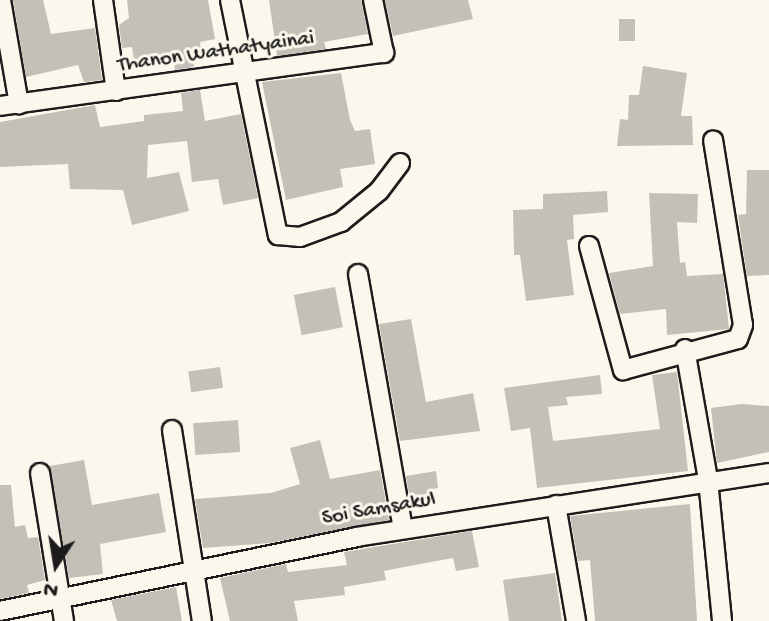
<!DOCTYPE html>
<html>
<head>
<meta charset="utf-8">
<style>
	body { margin:0 }
	#map { position:relative; width:769px; height:621px; overflow:hidden; background:#fbf7ec; font-family:"Gochi Hand",sans-serif }
	div>[style] { position:absolute }
	.building>* { inset:0; background:#c3c0b8; transform-origin:0 0 }
	.roads { filter:drop-shadow(2px 0 #1c1c1c) drop-shadow(-2px 0 #1c1c1c) drop-shadow(0 2px #1c1c1c) drop-shadow(0 -2px #1c1c1c) }
	.street>* { height:18px; margin:-9px; padding:0 9px; transform-origin:9px; border-radius:9px; background:#fbf7ec }
	span { translate:-50% -50%; white-space:nowrap; text-align:center; line-height:1.15; -webkit-text-stroke:6px #fbf7ec; paint-order:stroke }
	.street-label { font-size:22px; color:#1c1c1c }
	.north { position:absolute; left:16px; top:525px; width:80px; height:80px; -webkit-text-stroke:6px #fbf7ec; paint-order:stroke; rotate:192deg; font-size:22px; font-weight:700; line-height:32px; text-align:center; color:#1c1c1c }
	.north::after { content:''; display:block; margin:auto; width:28px; height:36px; background:#1c1c1c; clip-path:polygon(50% 0,100% 100%,50% 72%,0 100%) }
</style>
</head>
<body>
<div id="map">
	<div class="building">
		<i style="clip-path:polygon(13px 0,43px 0,51px 34px,95px 28px,102px 80px,84px 82px,78px 65px,26px 77px)"></i>
		<i style="clip-path:polygon(127px 0,208px 0,215px 39px,200px 42px,201px 52px,192px 54px,194px 67px,175px 70px,174px 61px,135px 67px,132px 47px,122px 48px,119px 25px,129px 18px)"></i>
		<i style="clip-path:polygon(269px 0,361px 0,368px 34px,324px 42px,326px 49px,277px 56px)"></i>
		<i style="clip-path:polygon(385px 0,468px 0,473px 19px,393px 36px)"></i>
		<i style="left:619px;top:19px;width:16px;height:22px"></i>
		<i style="clip-path:polygon(643px 66px,687px 73px,681px 116px,692px 116px,693px 145px,617px 146px,620px 119px,628px 120px,629px 95px,639px 95px)"></i>
		<i style="clip-path:polygon(341px 73px,350px 120px,355px 131px,370px 129px,375px 164px,340px 169px,343px 187px,286px 200px,262px 82px)"></i>
		<i style="clip-path:polygon(200px 90px,205px 121px,241px 114px,258px 198px,223px 205px,218px 179px,192px 182px,187px 141px,148px 145px,147px 178px,179px 172px,189px 211px,132px 225px,123px 190px,70px 189px,68px 164px,0 167px,0 122px,95px 105px,100px 127px,144px 121px,144px 115px,183px 111px,181px 93px)"></i>
		<i style="clip-path:polygon(747px 170px,769px 170px,769px 275px,747px 276px,738px 215px,746px 214px)"></i>
		<i style="clip-path:polygon(607px 191px,608px 212px,573px 215px,574px 239px,567px 240px,574px 295px,526px 301px,520px 255px,514px 255px,513px 210px,543px 209px,543px 194px)"></i>
		<i style="clip-path:polygon(649px 193px,698px 194px,697px 223px,677px 222px,680px 263px,685px 262px,687px 276px,723px 274px,729px 329px,667px 335px,666px 309px,620px 314px,609px 273px,653px 266px)"></i>
		<i style="left:335px;top:287px;width:41px;height:42px;rotate:79deg"></i>
		<i style="clip-path:polygon(411px 319px,426px 402px,473px 393px,480px 431px,400px 441px,379px 324px)"></i>
		<i style="left:220px;top:367px;width:21px;height:32px;rotate:82deg"></i>
		<i style="clip-path:polygon(677px 372px,688px 471px,537px 488px,530px 428px,511px 431px,504px 388px,600px 375px,602px 394px,566px 397px,568px 405px,548px 407px,553px 441px,660px 429px,652px 375px)"></i>
		<i style="clip-path:polygon(742px 404px,769px 406px,769px 452px,717px 463px,711px 408px)"></i>
		<i style="left:238px;top:420px;width:32px;height:45px;rotate:86deg"></i>
		<i style="clip-path:polygon(320px 440px,330px 479px,380px 470px,389px 520px,270px 543px,203px 548px,195px 499px,271px 493px,300px 484px,290px 448px)"></i>
		<i style="clip-path:polygon(84px 460px,92px 505px,159px 493px,166px 532px,100px 544px,103px 574px,69px 578px,50px 466px)"></i>
		<i style="clip-path:polygon(436px 471px,438px 488px,427px 490px,428px 497px,410px 500px,406px 476px)"></i>
		<i style="clip-path:polygon(0 485px,11px 485px,15px 527px,25px 525px,28px 538px,38px 537px,45px 580px,27px 585px,29px 593px,0 599px)"></i>
		<i style="clip-path:polygon(690px 504px,697px 621px,595px 621px,590px 560px,578px 561px,570px 516px)"></i>
		<i style="clip-path:polygon(472px 531px,479px 567px,456px 571px,453px 558px,404px 567px,384px 571px,386px 580px,344px 587px,345px 595px,294px 601px,298px 621px,230px 621px,220px 578px,286px 564px,288px 572px,347px 565px,344px 552px)"></i>
		<i style="clip-path:polygon(555px 573px,562px 621px,509px 621px,503px 580px)"></i>
		<i style="clip-path:polygon(176px 587px,182px 621px,117px 621px,111px 600px)"></i>
	</div>
	<div class="roads">
		<div class="street">
			<i style="left:1px;top:0;width:106px;rotate:80.2deg"></i>
			<i style="left:103px;top:0;width:92px;rotate:81.9deg"></i>
			<i style="left:230px;top:0;width:240px;rotate:78.5deg"></i>
			<i style="left:278px;top:235px;width:22px;rotate:5deg"></i>
			<i style="left:300px;top:237px;width:44px;rotate:-20.1deg"></i>
			<i style="left:341px;top:222px;width:49px;rotate:-39.2deg"></i>
			<i style="left:379px;top:191px;width:35px;rotate:-53deg"></i>
			<i style="left:0;top:106px;width:388px;rotate:-7.9deg"></i>
			<i style="left:384px;top:53px;width:54px;rotate:-101.7deg"></i>
			<i style="left:589px;top:246px;width:129px;rotate:74.7deg"></i>
			<i style="left:623px;top:370px;width:119px;rotate:-15.1deg"></i>
			<i style="left:738px;top:339px;width:15px;rotate:-70deg"></i>
			<i style="left:743px;top:325px;width:187px;rotate:-99.2deg"></i>
			<i style="left:358px;top:274px;width:259px;rotate:80deg"></i>
			<i style="left:685px;top:349px;width:133px;rotate:80deg"></i>
			<i style="left:708px;top:480px;width:142px;rotate:84.3deg"></i>
			<i style="left:172px;top:430px;width:193px;rotate:81.1deg"></i>
			<i style="left:40px;top:473px;width:150px;rotate:80.8deg"></i>
			<i style="left:556px;top:505px;width:118px;rotate:80.2deg"></i>
			<i style="left:0;top:611px;width:364px;rotate:-11.7deg"></i>
			<i style="left:356px;top:537px;width:418px;rotate:-8.8deg"></i>
		</div>
	</div>
	<div class="street-label">
		<span style="left:216px;top:53px;rotate:-8deg">Thanon Wathatyainai</span>
		<span style="left:379px;top:510px;rotate:-10deg">Soi Samsakul</span>
	</div>
	<div class="north">N</div>
</div>
</body>
</html>
